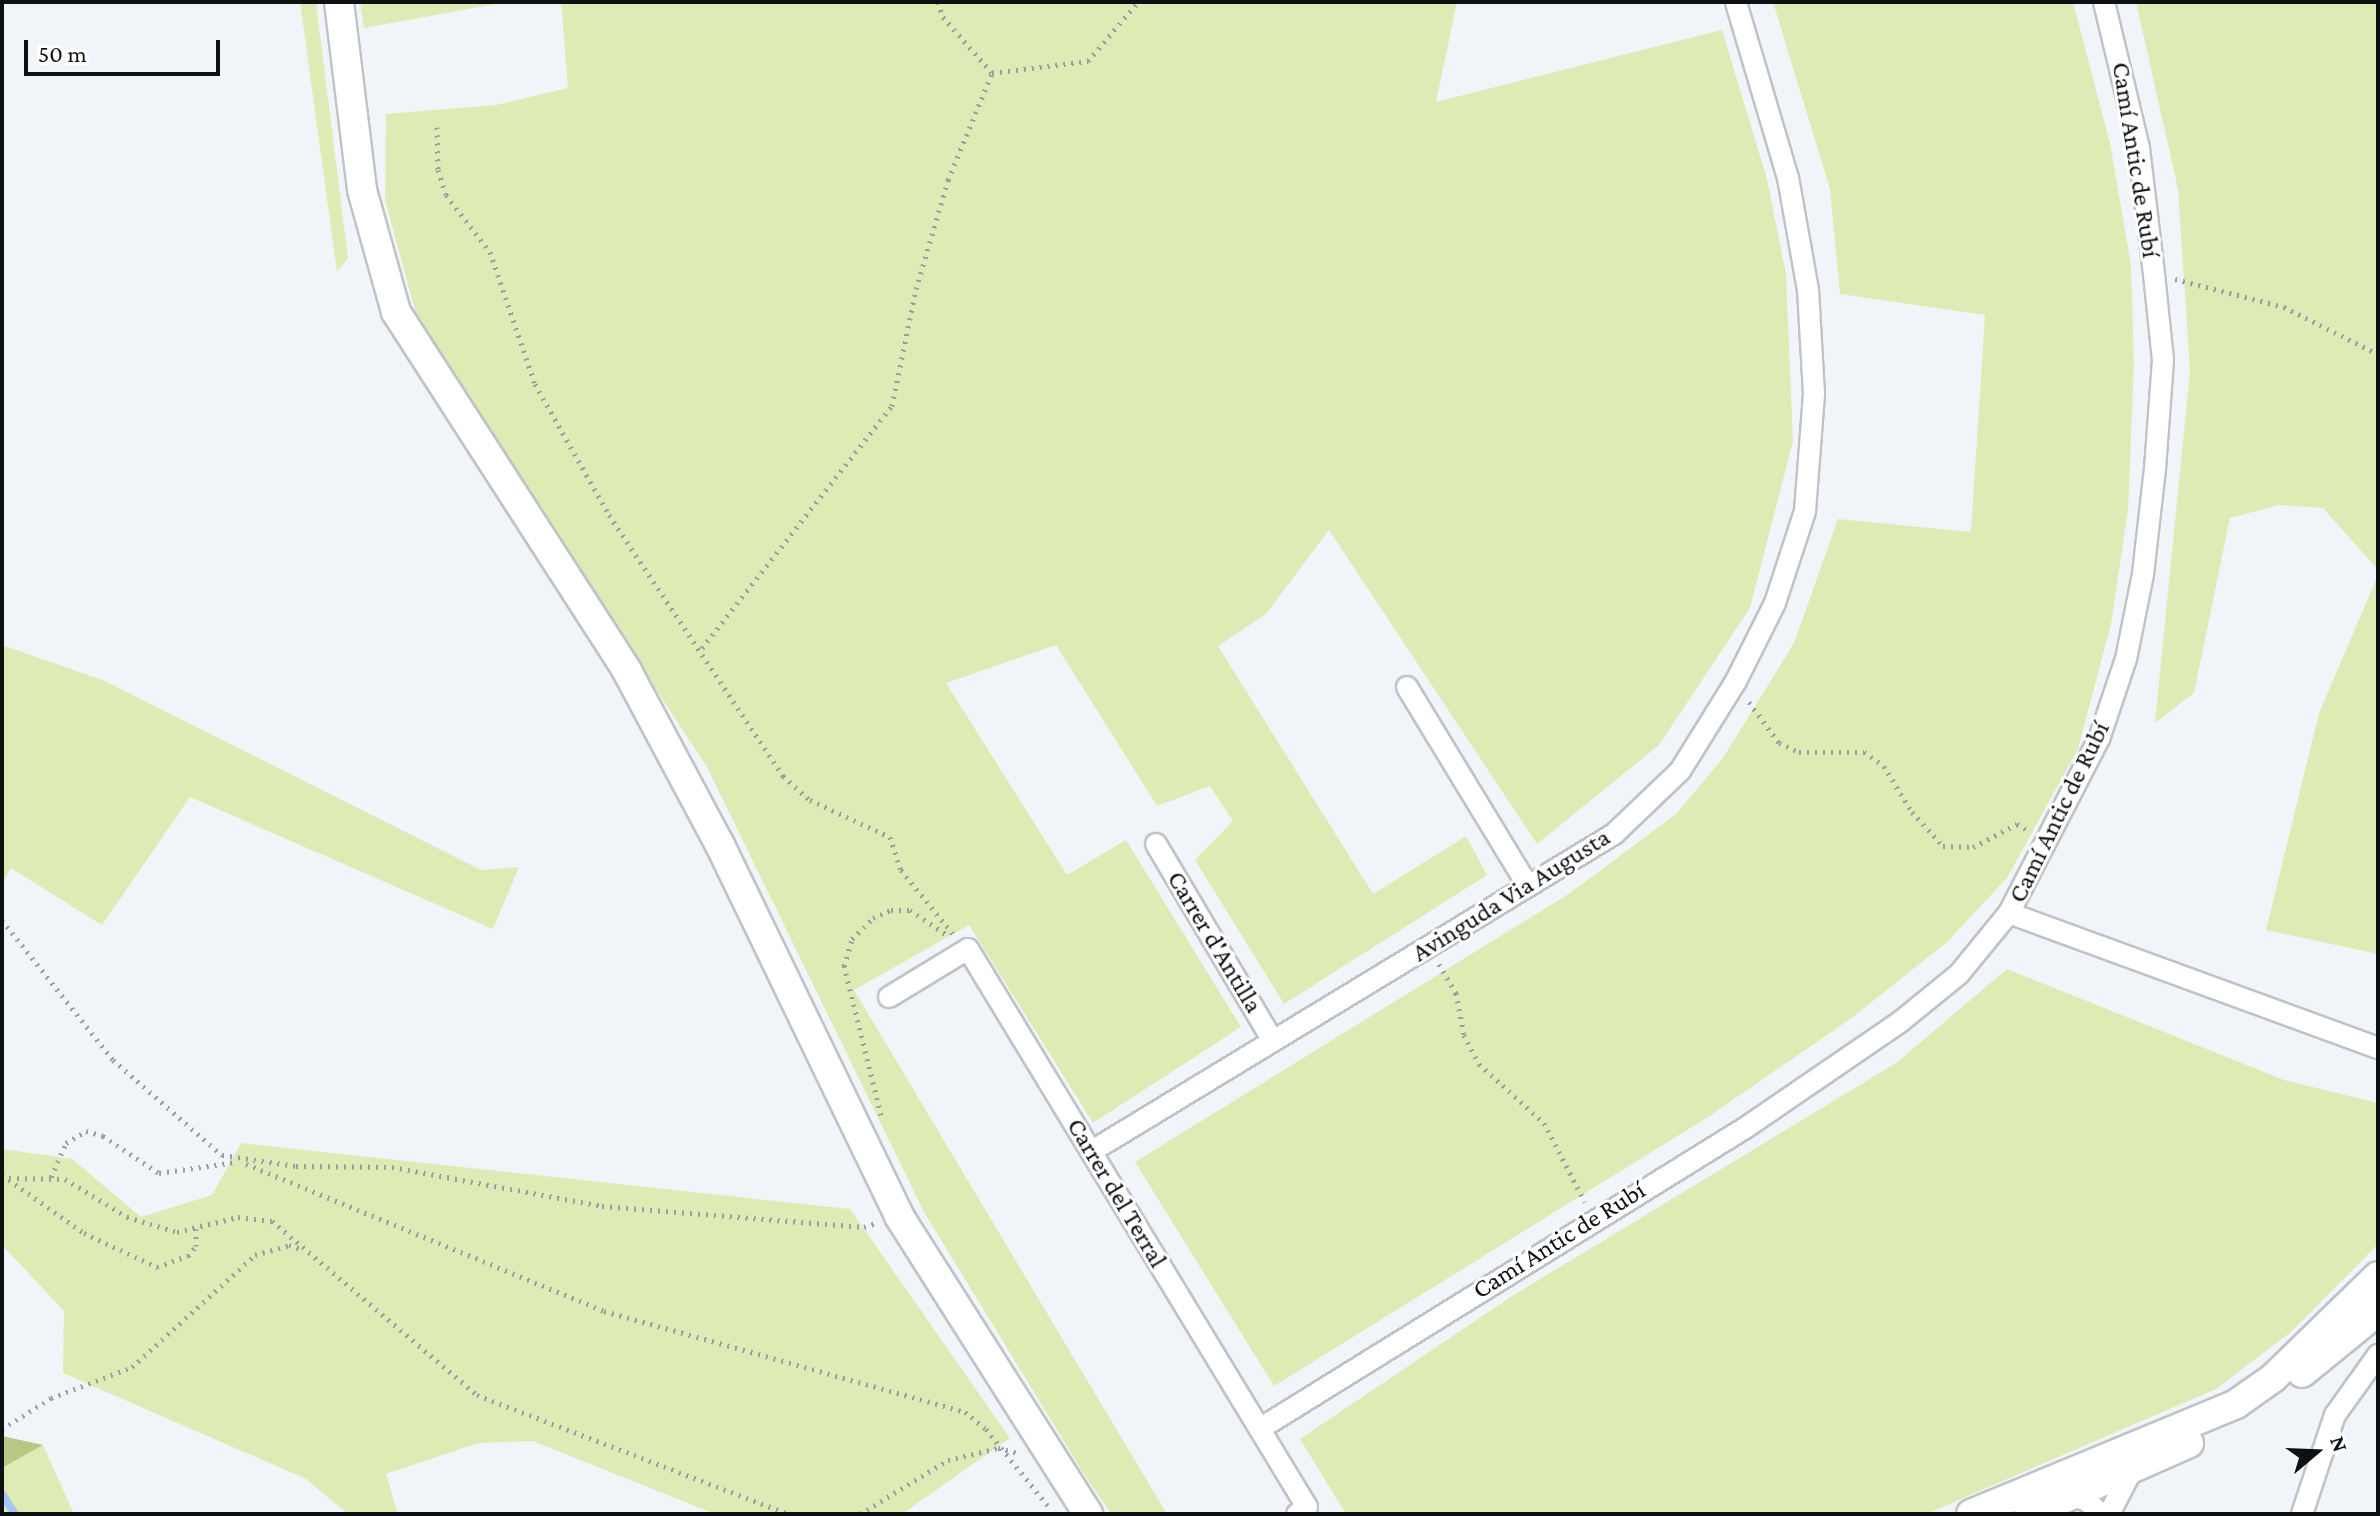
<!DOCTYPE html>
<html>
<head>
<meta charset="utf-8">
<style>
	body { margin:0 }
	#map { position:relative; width:2380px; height:1516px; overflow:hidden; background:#f1f5f9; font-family:"Crimson Pro",serif }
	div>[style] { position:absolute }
	.green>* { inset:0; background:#dfebb5 }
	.forest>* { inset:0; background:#b8c784 }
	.stream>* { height:8px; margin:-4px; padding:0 4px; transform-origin:4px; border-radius:4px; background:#a3c6ff }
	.path>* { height:5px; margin-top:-2.5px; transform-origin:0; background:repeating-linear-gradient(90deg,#9b9ea2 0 2px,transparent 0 8px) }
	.roads { filter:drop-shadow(2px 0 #bfc3c7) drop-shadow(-2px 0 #bfc3c7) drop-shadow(0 2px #bfc3c7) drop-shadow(0 -2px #bfc3c7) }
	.minor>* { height:20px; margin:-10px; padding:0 10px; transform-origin:10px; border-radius:10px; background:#fff }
	.secondary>* { height:28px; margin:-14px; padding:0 14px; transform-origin:14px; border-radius:14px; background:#fff }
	span { translate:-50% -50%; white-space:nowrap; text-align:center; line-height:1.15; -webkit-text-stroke:6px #fff; paint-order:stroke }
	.street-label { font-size:26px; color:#0f1012 }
	.frame { position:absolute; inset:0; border:4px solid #0f1012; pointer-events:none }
	.north { position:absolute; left:2276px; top:1412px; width:80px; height:80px; -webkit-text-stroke:6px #fff; paint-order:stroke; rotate:71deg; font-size:22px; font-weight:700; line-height:32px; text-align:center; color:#0f1012 }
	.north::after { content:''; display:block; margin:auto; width:28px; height:36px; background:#0f1012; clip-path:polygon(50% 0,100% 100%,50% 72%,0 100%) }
	.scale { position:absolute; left:24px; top:40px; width:196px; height:36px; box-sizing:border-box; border:4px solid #0f1012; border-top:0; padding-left:10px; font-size:24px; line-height:28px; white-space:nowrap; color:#0f1012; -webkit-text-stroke:6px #fff; paint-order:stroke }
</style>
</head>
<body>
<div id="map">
	<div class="green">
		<i style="clip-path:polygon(300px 2px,316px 2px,348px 258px,337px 272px)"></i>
		<i style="clip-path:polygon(360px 2px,507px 2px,364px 28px)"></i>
		<i style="clip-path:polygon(561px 2px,1457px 2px,1436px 102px,1722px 30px,1767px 179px,1786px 274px,1793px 441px,1750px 608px,1659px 745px,1537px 844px,1329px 530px,1266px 614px,1218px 646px,1373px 894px,1466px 836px,1487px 875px,1284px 1004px,1195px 860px,1233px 821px,1210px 786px,1157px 806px,1056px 645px,946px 683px,1067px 875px,1126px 840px,1241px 1027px,1093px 1123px,969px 925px,854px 990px,1167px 1514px,1111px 1514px,1082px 1471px,924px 1212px,707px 767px,496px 446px,415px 310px,385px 200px,386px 114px,496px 105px,568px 88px)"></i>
		<i style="clip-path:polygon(1773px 2px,2073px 2px,2110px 143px,2131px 265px,2134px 365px,2128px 510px,2111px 624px,2078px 749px,2007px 878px,1947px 942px,1853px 1017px,1708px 1117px,1274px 1386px,1135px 1162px,1570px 893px,1676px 814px,1723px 758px,1794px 643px,1838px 519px,1971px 532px,1985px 315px,1840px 294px,1830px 189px)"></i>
		<i style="clip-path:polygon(2136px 2px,2378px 2px,2378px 570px,2323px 508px,2279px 505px,2230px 518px,2194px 693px,2155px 723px,2190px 371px,2178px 189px)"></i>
		<i style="clip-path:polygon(2378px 575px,2378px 954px,2266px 930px,2319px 713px)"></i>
		<i style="clip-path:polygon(2px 645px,105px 681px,481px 870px,519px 867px,493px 929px,190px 797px,102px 925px,11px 868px,2px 884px)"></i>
		<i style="clip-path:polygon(2007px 969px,2284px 1080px,2378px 1103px,2378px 1244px,2291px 1332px,2216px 1389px,1926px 1514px,1346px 1514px,1300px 1439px,1512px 1296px,1896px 1063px)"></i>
		<i style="clip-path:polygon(241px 1143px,850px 1209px,1010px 1438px,902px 1514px,715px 1514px,533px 1441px,478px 1443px,386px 1474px,398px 1514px,348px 1514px,306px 1479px,63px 1373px,64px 1311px,2px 1245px,2px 1149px,72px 1159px,141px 1217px,212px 1195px)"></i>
		<i style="clip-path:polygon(43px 1445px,74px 1514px,2px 1514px,2px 1468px)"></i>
	</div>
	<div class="forest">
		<i style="clip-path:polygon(2px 1436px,43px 1445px,2px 1468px)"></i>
	</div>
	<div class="stream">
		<i style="left:2px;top:1494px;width:24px;rotate:57deg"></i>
	</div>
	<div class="path">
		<i style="left:938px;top:2px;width:16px;rotate:72deg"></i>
		<i style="left:943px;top:17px;width:74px;rotate:48.8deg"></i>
		<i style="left:437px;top:127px;width:43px;rotate:88.7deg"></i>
		<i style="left:438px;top:170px;width:26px;rotate:72deg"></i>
		<i style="left:446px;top:195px;width:72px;rotate:52.3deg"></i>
		<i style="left:490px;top:252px;width:139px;rotate:71.2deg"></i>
		<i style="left:535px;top:384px;width:150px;rotate:60.5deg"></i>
		<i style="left:609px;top:515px;width:314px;rotate:56.3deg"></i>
		<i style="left:783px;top:776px;width:36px;rotate:42deg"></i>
		<i style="left:810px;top:800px;width:88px;rotate:24.8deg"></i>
		<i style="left:890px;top:837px;width:35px;rotate:72deg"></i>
		<i style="left:901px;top:870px;width:84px;rotate:50.8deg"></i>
		<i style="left:2175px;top:279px;width:113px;rotate:14.4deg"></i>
		<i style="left:2284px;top:307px;width:105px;rotate:26.6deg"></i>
		<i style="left:702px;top:648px;width:308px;rotate:-51.9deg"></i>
		<i style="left:892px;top:406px;width:119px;rotate:-78.4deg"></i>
		<i style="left:916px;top:289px;width:114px;rotate:-73.6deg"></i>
		<i style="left:948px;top:180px;width:116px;rotate:-67.6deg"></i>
		<i style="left:992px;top:73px;width:97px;rotate:-7.1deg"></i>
		<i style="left:1088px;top:61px;width:77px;rotate:-49.7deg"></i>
		<i style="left:1749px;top:702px;width:51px;rotate:53.8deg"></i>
		<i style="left:1779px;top:743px;width:22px;rotate:24deg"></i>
		<i style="left:1799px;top:752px;width:65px"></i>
		<i style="left:1864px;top:752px;width:24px;rotate:35deg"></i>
		<i style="left:1884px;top:766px;width:54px;rotate:58.7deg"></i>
		<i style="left:1912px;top:812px;width:46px;rotate:47.6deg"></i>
		<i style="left:1943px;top:846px;width:30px;rotate:2deg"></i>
		<i style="left:1973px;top:847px;width:50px;rotate:-27.6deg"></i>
		<i style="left:2017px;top:824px;width:12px;rotate:31deg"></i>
		<i style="left:2px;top:920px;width:179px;rotate:51.6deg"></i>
		<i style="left:113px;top:1060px;width:145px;rotate:41.1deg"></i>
		<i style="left:222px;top:1155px;width:75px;rotate:8.5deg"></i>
		<i style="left:296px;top:1166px;width:96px;rotate:0.6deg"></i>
		<i style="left:392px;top:1167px;width:214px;rotate:10.5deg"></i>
		<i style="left:602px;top:1206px;width:263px;rotate:4.6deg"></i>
		<i style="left:864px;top:1227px;width:13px;rotate:-18deg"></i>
		<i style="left:1439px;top:964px;width:34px;rotate:60deg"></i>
		<i style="left:1456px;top:993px;width:43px;rotate:79.2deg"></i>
		<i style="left:1464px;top:1035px;width:33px;rotate:63deg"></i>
		<i style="left:1479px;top:1064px;width:88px;rotate:42.2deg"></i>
		<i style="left:1544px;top:1123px;width:89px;rotate:62.6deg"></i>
		<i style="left:881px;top:1115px;width:154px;rotate:-103.9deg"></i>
		<i style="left:844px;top:966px;width:28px;rotate:-73deg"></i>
		<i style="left:852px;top:939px;width:30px;rotate:-45deg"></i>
		<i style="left:873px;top:918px;width:20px;rotate:-24deg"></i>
		<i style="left:891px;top:910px;width:19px"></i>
		<i style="left:910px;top:910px;width:48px;rotate:34deg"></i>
		<i style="left:246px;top:1164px;width:387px;rotate:22.3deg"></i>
		<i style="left:604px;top:1311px;width:375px;rotate:15.6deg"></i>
		<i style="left:965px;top:1412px;width:27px;rotate:39deg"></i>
		<i style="left:986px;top:1429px;width:100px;rotate:51.1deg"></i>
		<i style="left:2px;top:1175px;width:100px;rotate:35.3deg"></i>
		<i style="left:84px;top:1233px;width:81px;rotate:25deg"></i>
		<i style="left:157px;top:1267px;width:33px;rotate:-20deg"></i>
		<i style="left:188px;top:1256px;width:13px;rotate:-51deg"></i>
		<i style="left:196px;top:1246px;width:17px;rotate:-90deg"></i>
		<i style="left:51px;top:1177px;width:37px;rotate:-66deg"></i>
		<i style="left:66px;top:1143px;width:23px;rotate:-31deg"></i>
		<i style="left:86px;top:1131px;width:18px;rotate:16deg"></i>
		<i style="left:103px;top:1136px;width:67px;rotate:33.5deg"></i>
		<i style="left:159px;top:1173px;width:78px;rotate:-8.1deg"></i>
		<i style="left:9px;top:1178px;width:56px;rotate:1deg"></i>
		<i style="left:65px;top:1179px;width:73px;rotate:31.5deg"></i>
		<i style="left:127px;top:1217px;width:52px;rotate:16.7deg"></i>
		<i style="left:177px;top:1232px;width:63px;rotate:-13.8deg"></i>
		<i style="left:238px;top:1217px;width:34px;rotate:7deg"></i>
		<i style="left:272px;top:1221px;width:269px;rotate:40.3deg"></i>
		<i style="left:477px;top:1395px;width:333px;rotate:20.9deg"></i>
		<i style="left:2px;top:1429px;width:58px;rotate:-32.3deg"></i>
		<i style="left:51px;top:1398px;width:87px;rotate:-20.9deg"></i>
		<i style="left:132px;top:1367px;width:166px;rotate:-42.3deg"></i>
		<i style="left:255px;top:1255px;width:35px;rotate:-16deg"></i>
		<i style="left:289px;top:1245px;width:16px;rotate:18deg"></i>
		<i style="left:860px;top:1514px;width:103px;rotate:-31.5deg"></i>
		<i style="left:948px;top:1460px;width:51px;rotate:-13.5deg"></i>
		<i style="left:998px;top:1448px;width:21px;rotate:14deg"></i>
	</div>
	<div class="roads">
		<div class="minor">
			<i style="left:1407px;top:687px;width:233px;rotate:58.7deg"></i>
			<i style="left:1156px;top:844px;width:229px;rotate:59.3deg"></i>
			<i style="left:2009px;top:913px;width:393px;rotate:20.1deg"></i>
			<i style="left:889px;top:997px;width:92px;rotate:-31.3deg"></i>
			<i style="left:968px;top:949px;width:653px;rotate:58.72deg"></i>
			<i style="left:1307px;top:1507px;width:12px;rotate:145deg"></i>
			<i style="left:1092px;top:1151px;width:611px;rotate:-31.27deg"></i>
			<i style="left:1614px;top:834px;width:91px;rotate:-43.7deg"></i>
			<i style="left:1680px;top:771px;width:106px;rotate:-58.1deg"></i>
			<i style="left:1736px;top:681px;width:87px;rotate:-63.4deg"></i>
			<i style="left:1775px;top:603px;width:97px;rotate:-71.9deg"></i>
			<i style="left:1805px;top:511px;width:117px;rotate:-85.6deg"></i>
			<i style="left:1814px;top:394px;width:104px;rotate:-93.3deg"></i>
			<i style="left:1808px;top:290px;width:114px;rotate:-100.1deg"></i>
			<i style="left:1788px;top:178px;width:184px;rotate:-106.5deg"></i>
			<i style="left:1261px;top:1428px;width:569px;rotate:-31.79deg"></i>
			<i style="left:1745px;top:1128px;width:188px;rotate:-34.4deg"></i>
			<i style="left:1900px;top:1022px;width:76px;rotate:-39.1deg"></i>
			<i style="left:1959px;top:974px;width:79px;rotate:-50.7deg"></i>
			<i style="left:2009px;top:913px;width:196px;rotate:-62.7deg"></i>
			<i style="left:2099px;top:739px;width:84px;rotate:-71.4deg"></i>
			<i style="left:2126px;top:659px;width:87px;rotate:-78.7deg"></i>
			<i style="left:2143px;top:574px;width:106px;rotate:-83.5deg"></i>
			<i style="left:2155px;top:469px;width:109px;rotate:-85.8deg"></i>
			<i style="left:2163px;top:360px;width:86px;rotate:-96deg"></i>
			<i style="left:2154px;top:274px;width:127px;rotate:-96.8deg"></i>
			<i style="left:2139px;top:148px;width:150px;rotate:-103.5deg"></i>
			<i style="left:2065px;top:1492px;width:24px;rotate:22deg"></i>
			<i style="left:2087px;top:1501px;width:19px;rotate:43deg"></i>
			<i style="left:2109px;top:1514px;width:52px;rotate:-62.4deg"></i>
			<i style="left:2302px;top:1514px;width:104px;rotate:-71.6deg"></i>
			<i style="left:2335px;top:1415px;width:74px;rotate:-54.4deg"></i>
		</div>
		<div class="secondary">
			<i style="left:339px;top:2px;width:189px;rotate:83deg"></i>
			<i style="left:362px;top:190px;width:127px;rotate:74.4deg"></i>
			<i style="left:396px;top:312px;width:427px;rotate:57.2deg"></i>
			<i style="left:627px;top:671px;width:195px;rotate:61.9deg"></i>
			<i style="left:719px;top:843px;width:414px;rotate:64.2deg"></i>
			<i style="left:899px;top:1216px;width:353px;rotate:57.6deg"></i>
			<i style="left:2302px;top:1373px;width:98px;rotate:-39.2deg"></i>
			<i style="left:1971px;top:1514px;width:287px;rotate:-22.5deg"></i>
			<i style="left:2236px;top:1404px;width:45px;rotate:-35.1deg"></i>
			<i style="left:2273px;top:1378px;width:146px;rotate:-44.2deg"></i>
			<i style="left:2029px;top:1514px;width:175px;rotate:-23.9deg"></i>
		</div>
	</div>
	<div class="street-label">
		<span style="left:2136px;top:160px;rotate:81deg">Camí Antic de Rubí</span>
		<span style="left:2059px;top:812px;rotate:-64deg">Camí Antic de Rubí</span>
		<span style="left:1511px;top:895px;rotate:-32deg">Avinguda Via Augusta</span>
		<span style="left:1215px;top:942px;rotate:59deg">Carrer d'Antilla</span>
		<span style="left:1117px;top:1193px;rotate:59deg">Carrer del Terral</span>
		<span style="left:1559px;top:1240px;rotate:-32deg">Camí Antic de Rubí</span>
	</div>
	<div class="frame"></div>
	<div class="north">N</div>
	<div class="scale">50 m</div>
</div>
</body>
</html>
